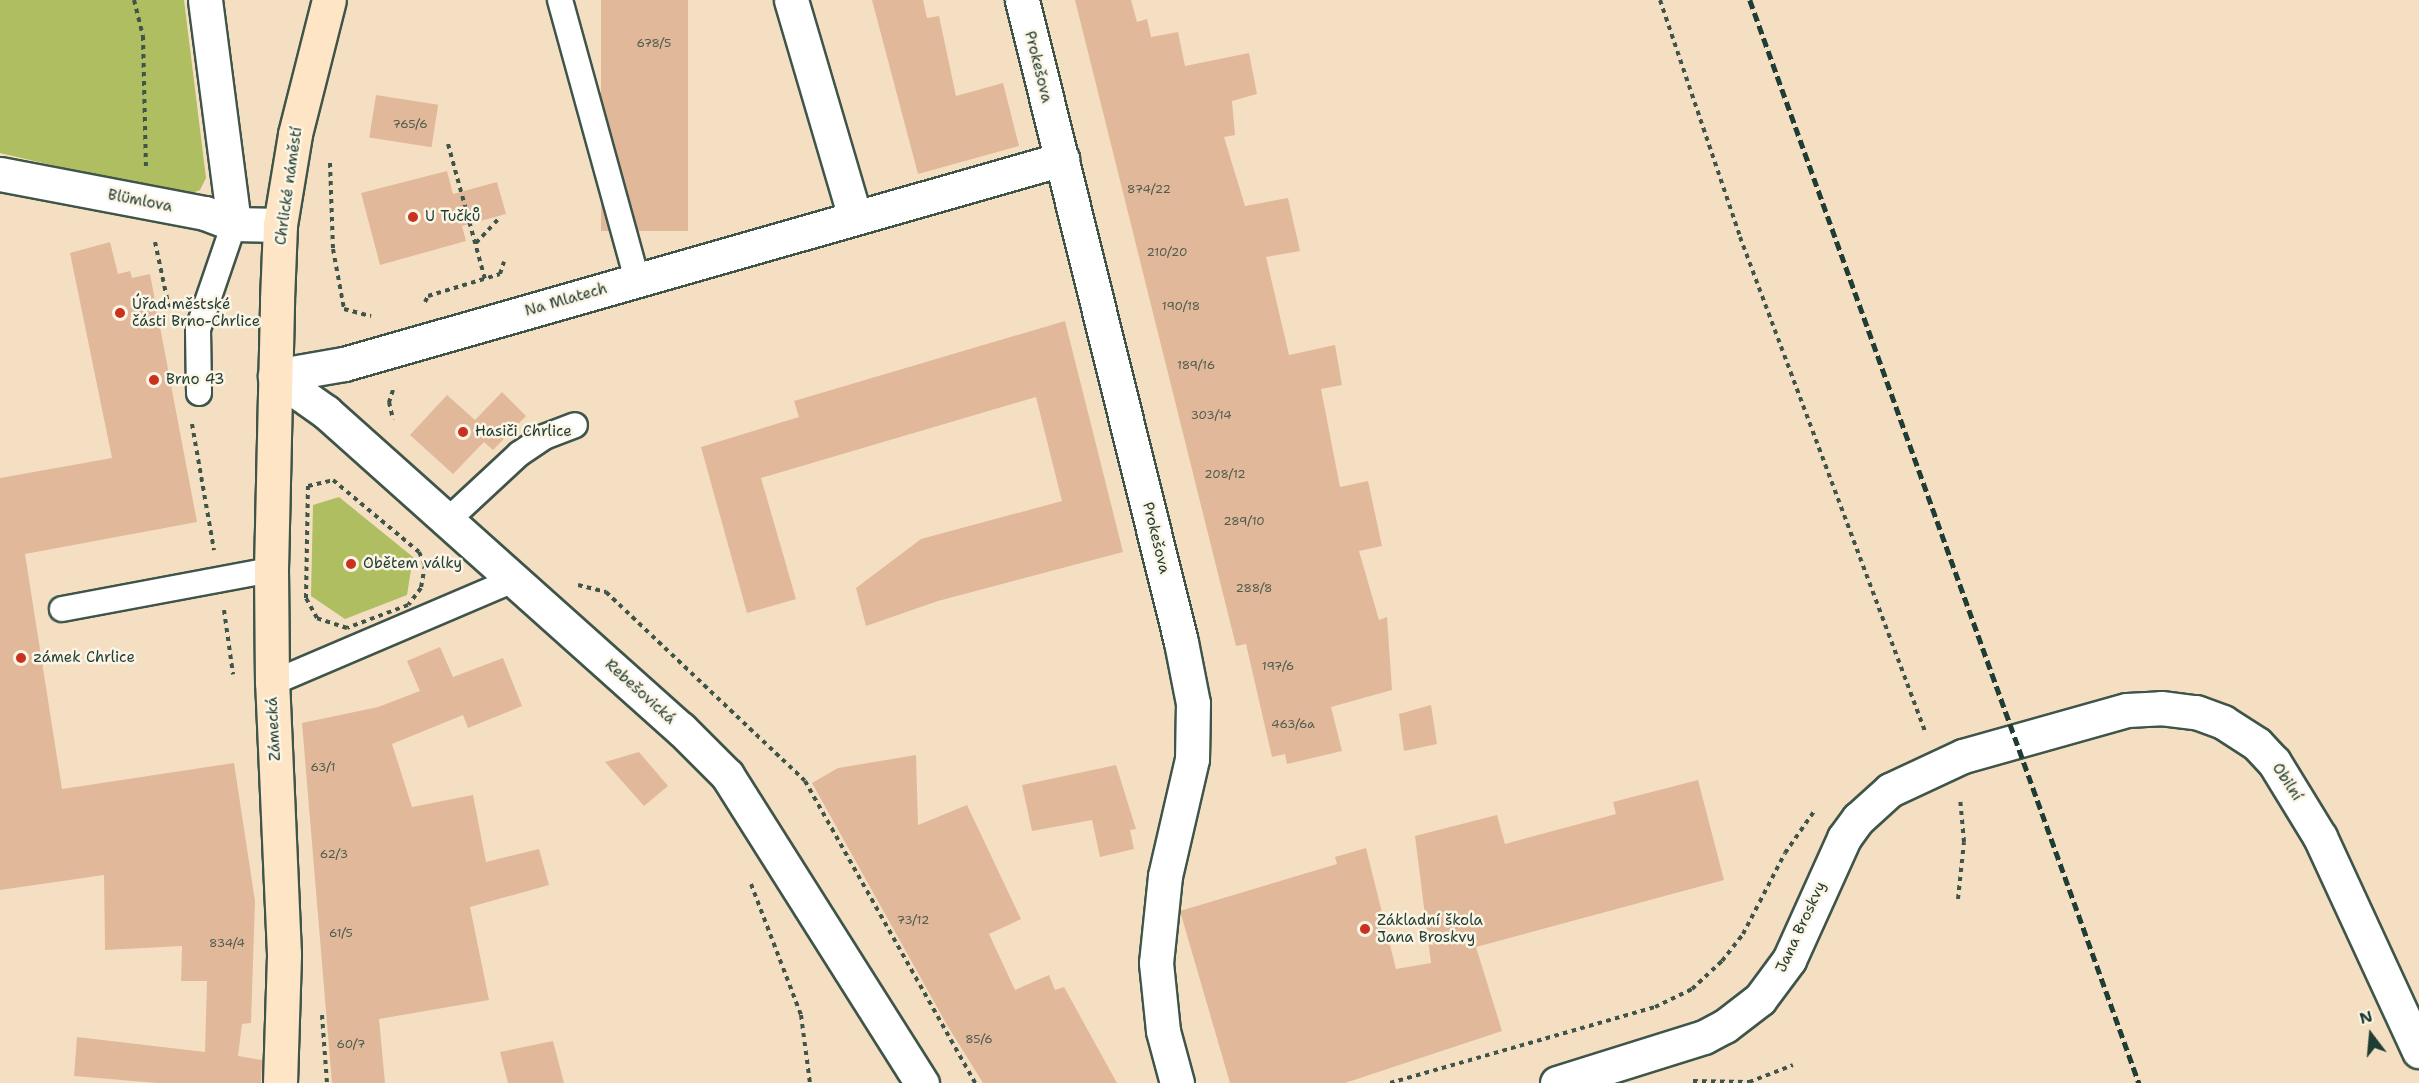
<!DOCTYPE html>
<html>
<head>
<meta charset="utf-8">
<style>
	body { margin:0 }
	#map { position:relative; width:2419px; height:1083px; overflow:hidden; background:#f5dfc3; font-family:"Shantell Sans",sans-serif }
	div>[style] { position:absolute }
	.green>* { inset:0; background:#aebe61 }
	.building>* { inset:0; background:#e1b99a; transform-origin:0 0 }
	.path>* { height:4px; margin-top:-2px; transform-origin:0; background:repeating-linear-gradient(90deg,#3f5549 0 4.5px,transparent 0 9px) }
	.roads { filter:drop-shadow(2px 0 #3f5549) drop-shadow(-2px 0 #3f5549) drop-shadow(0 2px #3f5549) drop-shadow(0 -2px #3f5549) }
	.lane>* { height:24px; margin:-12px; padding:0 12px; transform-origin:12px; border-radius:12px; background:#fff }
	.street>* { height:33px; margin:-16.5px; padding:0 16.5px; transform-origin:16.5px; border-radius:16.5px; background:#fff }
	.secondary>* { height:33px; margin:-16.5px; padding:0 16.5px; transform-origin:16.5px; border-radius:16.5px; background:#fde5c5 }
	.rail>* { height:4.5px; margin-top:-2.25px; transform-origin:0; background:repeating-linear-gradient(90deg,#1f3d34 0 9px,transparent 0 13.5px) }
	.dots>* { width:16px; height:16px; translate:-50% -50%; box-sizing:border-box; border:3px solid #fcf5e5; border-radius:50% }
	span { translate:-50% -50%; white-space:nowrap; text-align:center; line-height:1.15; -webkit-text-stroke:5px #fcf5e5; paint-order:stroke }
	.number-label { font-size:12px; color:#505c4e }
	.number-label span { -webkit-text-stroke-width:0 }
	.street-label { font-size:15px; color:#1f3d34 }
	.poi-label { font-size:15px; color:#1f3d34 }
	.left { translate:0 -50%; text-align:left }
	.north { position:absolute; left:2341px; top:1005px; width:60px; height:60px; -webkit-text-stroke:4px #fcf5e5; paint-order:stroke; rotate:344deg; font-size:16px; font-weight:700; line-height:24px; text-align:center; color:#1f3d34 }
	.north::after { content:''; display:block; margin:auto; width:21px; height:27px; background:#1f3d34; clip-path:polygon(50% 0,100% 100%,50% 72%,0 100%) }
</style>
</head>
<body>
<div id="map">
	<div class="green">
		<i style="clip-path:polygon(0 0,184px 0,206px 178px,200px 190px,184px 196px,0 153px)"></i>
		<i style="clip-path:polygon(339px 497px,413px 557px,407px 595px,345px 619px,311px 596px,313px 505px)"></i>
	</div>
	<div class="building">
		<i style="left:601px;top:0;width:87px;height:231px"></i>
		<i style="clip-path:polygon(872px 0,923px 0,927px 18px,939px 16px,956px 96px,1003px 83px,1019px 146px,918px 174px)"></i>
		<i style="clip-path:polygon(1075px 0,1131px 0,1137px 22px,1147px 19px,1151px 37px,1178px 32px,1185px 66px,1249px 53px,1257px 94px,1232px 101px,1235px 135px,1224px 137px,1245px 206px,1288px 198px,1300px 251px,1266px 257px,1289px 355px,1335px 345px,1342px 385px,1321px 389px,1340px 487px,1368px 481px,1382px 546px,1359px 551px,1379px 620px,1387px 617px,1392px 690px,1331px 707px,1342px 751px,1287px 764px,1285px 754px,1272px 757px,1246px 644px,1236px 646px)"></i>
		<i style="left:376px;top:95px;width:63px;height:43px;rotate:9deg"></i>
		<i style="clip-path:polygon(447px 171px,453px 194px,497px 182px,506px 214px,462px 226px,466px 241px,380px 265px,361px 193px)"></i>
		<i style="clip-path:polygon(110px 242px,118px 274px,130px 271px,132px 278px,150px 274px,197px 522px,25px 554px,62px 789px,234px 763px,255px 901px,251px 1023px,242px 1024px,238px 1056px,262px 1060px,261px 1083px,157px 1083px,74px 1076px,77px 1037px,205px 1052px,207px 981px,181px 981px,182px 946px,105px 950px,104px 875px,0 890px,0 478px,112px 458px,70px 253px)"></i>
		<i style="clip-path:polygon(1065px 321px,1123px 552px,938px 601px,866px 626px,856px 588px,921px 539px,1062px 501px,1036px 397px,761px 478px,796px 599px,747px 613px,701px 447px,799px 417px,794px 401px)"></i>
		<i style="clip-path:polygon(502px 392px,526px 416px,493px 450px,484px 442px,453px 474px,410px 435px,447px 395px,475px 420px)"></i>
		<i style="clip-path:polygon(440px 647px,453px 677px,503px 658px,522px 706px,468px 728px,463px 715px,392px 744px,412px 807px,473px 795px,486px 862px,539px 849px,549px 885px,470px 907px,489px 1000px,379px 1019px,385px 1083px,332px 1083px,302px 723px,378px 707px,420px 691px,407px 661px)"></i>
		<i style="clip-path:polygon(1431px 705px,1437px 744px,1404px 751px,1399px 714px)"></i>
		<i style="clip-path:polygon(639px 752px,668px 786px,644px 806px,605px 762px)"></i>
		<i style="clip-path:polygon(916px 755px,918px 825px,967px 805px,1021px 919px,989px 934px,1015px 990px,1049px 975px,1055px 990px,1064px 987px,1117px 1083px,983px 1083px,947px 1025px,812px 783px,838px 768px)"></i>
		<i style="clip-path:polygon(1116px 765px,1136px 829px,1130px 830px,1134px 849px,1100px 857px,1092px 820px,1032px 831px,1022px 785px)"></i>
		<i style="clip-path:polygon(1698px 780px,1724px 880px,1476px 947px,1502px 1031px,1345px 1083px,1230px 1083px,1180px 911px,1337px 864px,1335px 857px,1366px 848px,1396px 969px,1431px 963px,1415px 836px,1497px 815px,1505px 844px,1616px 814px,1613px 802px)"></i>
		<i style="clip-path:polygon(553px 1041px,564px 1083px,508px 1083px,500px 1052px)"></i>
	</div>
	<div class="path">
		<i style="left:134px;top:0;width:37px;rotate:76deg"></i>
		<i style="left:143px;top:36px;width:130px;rotate:88.7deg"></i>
		<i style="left:1660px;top:0;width:250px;rotate:71.3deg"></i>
		<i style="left:1740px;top:237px;width:531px;rotate:69.48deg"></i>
		<i style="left:448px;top:144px;width:140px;rotate:74.7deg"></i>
		<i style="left:330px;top:163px;width:86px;rotate:88deg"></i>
		<i style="left:333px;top:249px;width:61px;rotate:79.6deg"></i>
		<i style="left:344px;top:309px;width:28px;rotate:15deg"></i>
		<i style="left:155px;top:242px;width:67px;rotate:78deg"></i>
		<i style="left:476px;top:243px;width:33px;rotate:-47deg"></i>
		<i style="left:425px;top:302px;width:7px;rotate:-63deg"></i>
		<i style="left:428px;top:296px;width:75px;rotate:-17deg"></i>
		<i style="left:500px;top:274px;width:13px;rotate:-72deg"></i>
		<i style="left:393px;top:390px;width:13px;rotate:108deg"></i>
		<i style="left:389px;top:402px;width:18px;rotate:77deg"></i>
		<i style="left:192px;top:424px;width:128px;rotate:80.1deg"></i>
		<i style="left:333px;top:480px;width:112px;rotate:39.9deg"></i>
		<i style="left:419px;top:552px;width:14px;rotate:65deg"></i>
		<i style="left:425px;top:565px;width:23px;rotate:100deg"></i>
		<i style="left:421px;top:588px;width:21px;rotate:127deg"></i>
		<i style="left:408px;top:605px;width:65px;rotate:159.3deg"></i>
		<i style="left:347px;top:628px;width:32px;rotate:-162deg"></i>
		<i style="left:317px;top:618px;width:23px;rotate:-119deg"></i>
		<i style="left:306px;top:598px;width:112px;rotate:-89deg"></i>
		<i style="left:308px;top:486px;width:26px;rotate:-13deg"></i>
		<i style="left:578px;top:585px;width:29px;rotate:14deg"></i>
		<i style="left:606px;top:592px;width:274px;rotate:43.5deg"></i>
		<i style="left:805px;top:781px;width:347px;rotate:60.6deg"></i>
		<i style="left:224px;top:610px;width:65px;rotate:82deg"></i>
		<i style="left:751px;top:884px;width:140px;rotate:69.1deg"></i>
		<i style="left:801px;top:1015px;width:69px;rotate:82.5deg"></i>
		<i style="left:1958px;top:899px;width:57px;rotate:-84deg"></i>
		<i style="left:1964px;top:842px;width:44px;rotate:-95.2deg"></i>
		<i style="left:322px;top:1015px;width:68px;rotate:85.8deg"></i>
		<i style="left:1693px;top:1081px;width:56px;rotate:1deg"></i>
		<i style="left:1749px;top:1082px;width:47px;rotate:-21.1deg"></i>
		<i style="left:1390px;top:1083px;width:276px;rotate:-16deg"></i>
		<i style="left:1655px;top:1007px;width:41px;rotate:-25.9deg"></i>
		<i style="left:1692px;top:989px;width:41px;rotate:-43deg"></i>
		<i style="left:1722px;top:961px;width:34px;rotate:-52deg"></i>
		<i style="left:1743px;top:934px;width:91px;rotate:-62.6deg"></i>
		<i style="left:1785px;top:853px;width:52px;rotate:-55.1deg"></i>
	</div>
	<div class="roads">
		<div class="lane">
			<i style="left:560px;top:0;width:290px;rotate:74.6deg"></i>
			<i style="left:199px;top:393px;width:64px;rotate:-90.9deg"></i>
			<i style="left:198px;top:329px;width:111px;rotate:-71.1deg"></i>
			<i style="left:448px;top:520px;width:97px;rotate:-42.9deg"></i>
			<i style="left:519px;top:454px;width:30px;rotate:-34deg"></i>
			<i style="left:544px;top:437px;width:33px;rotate:-21deg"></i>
			<i style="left:62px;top:609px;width:213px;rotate:-10.6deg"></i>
			<i style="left:272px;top:683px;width:262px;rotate:-23.1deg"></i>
		</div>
		<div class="street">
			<i style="left:205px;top:0;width:226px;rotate:82.6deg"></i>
			<i style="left:791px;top:0;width:226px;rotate:73.6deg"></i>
			<i style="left:1022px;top:0;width:661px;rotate:76.09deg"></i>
			<i style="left:1181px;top:642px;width:62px;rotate:78.9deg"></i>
			<i style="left:1193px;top:703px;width:56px;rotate:91deg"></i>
			<i style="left:1192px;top:759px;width:120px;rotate:103deg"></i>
			<i style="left:1165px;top:876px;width:87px;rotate:95.9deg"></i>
			<i style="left:1156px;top:963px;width:68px;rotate:84.1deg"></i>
			<i style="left:1163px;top:1031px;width:54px;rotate:74.9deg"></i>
			<i style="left:0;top:174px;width:209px;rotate:10.8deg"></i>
			<i style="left:205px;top:213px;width:31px;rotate:21deg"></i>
			<i style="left:234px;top:224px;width:46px;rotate:1.2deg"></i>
			<i style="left:275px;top:376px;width:62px;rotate:35.2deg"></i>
			<i style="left:326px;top:412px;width:476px;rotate:41.8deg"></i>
			<i style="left:681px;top:729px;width:65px;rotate:45deg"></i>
			<i style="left:727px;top:775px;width:365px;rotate:57.7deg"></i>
			<i style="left:275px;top:376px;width:70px;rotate:-9.9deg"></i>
			<i style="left:344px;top:364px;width:747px;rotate:-15.93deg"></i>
			<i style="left:1557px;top:1083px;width:154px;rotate:-17.4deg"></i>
			<i style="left:1704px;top:1037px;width:24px;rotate:-28deg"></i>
			<i style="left:1725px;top:1026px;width:44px;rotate:-37.6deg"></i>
			<i style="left:1760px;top:999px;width:49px;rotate:-53.4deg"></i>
			<i style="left:1789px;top:960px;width:134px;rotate:-65.7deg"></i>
			<i style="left:1844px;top:838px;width:24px;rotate:-54deg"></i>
			<i style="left:1858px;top:819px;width:43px;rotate:-42.2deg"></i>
			<i style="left:1890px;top:790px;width:81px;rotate:-25deg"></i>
			<i style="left:1963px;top:756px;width:170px;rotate:-15.7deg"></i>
			<i style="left:2127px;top:710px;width:34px;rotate:-3deg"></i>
			<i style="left:2161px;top:708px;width:35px;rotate:7deg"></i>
			<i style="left:2196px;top:712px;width:29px;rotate:20deg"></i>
			<i style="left:2223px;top:722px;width:40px;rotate:32.9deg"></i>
			<i style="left:2257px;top:744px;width:25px;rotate:47deg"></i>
			<i style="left:2274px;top:762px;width:88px;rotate:58.5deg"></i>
			<i style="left:2320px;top:837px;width:236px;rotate:65.2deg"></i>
		</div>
		<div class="secondary">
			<i style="left:280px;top:1083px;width:129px;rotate:-88.2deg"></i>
			<i style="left:284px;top:954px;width:271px;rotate:-92.5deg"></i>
			<i style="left:272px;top:683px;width:113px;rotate:-90.5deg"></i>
			<i style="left:271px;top:570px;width:270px;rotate:-88.7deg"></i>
			<i style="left:277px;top:300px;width:75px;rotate:-87.7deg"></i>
			<i style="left:280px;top:225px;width:92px;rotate:-80.6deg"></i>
			<i style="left:295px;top:134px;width:138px;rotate:-75.8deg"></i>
		</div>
	</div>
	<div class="rail">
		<i style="left:1750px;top:0;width:1151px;rotate:70.24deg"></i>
	</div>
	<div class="dots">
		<i style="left:413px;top:217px;background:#c8321e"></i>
		<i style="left:120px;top:313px;background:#c8321e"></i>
		<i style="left:154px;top:380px;background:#c8321e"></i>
		<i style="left:463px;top:432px;background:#c8321e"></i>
		<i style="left:351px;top:564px;background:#c8321e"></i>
		<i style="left:21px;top:658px;background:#c8321e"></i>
		<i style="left:1365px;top:929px;background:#c8321e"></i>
	</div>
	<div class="number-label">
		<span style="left:654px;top:44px">678/5</span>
		<span style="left:410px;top:125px">765/6</span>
		<span style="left:1149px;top:190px">874/22</span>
		<span style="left:1167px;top:253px">210/20</span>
		<span style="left:1181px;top:307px">190/18</span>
		<span style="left:1196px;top:366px">189/16</span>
		<span style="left:1211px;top:416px">303/14</span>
		<span style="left:1225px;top:475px">208/12</span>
		<span style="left:1244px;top:522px">289/10</span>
		<span style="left:1254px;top:589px">288/8</span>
		<span style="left:1278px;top:667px">197/6</span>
		<span style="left:1293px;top:725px">463/6a</span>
		<span style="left:323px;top:768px">63/1</span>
		<span style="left:334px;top:855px">62/3</span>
		<span style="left:913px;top:921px">73/12</span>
		<span style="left:341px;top:934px">61/5</span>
		<span style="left:227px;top:944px">834/4</span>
		<span style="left:979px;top:1040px">85/6</span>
		<span style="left:351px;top:1045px">60/7</span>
	</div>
	<div class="street-label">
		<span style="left:1038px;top:67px;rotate:76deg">Prokešova</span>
		<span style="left:289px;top:186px;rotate:-82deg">Chrlické náměstí</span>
		<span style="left:140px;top:201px;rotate:11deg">Blümlova</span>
		<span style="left:566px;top:300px;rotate:-16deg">Na Mlatech</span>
		<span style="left:1156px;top:538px;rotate:76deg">Prokešova</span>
		<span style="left:640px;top:692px;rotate:42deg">Rebešovická</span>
		<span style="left:274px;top:729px;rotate:-93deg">Zámecká</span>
		<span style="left:2287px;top:782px;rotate:57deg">Obilní</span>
		<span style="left:1801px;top:927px;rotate:-65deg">Jana Broskvy</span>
	</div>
	<div class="poi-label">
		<span class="left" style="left:425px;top:217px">U Tučků</span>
		<span class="left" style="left:132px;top:313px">Úřad městské<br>části Brno-Chrlice</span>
		<span class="left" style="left:166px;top:380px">Brno 43</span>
		<span class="left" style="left:475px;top:432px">Hasiči Chrlice</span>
		<span class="left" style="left:363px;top:564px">Obětem války</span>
		<span class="left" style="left:33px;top:658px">zámek Chrlice</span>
		<span class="left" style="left:1377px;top:929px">Základní škola<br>Jana Broskvy</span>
	</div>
	<div class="north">N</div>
</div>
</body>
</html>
